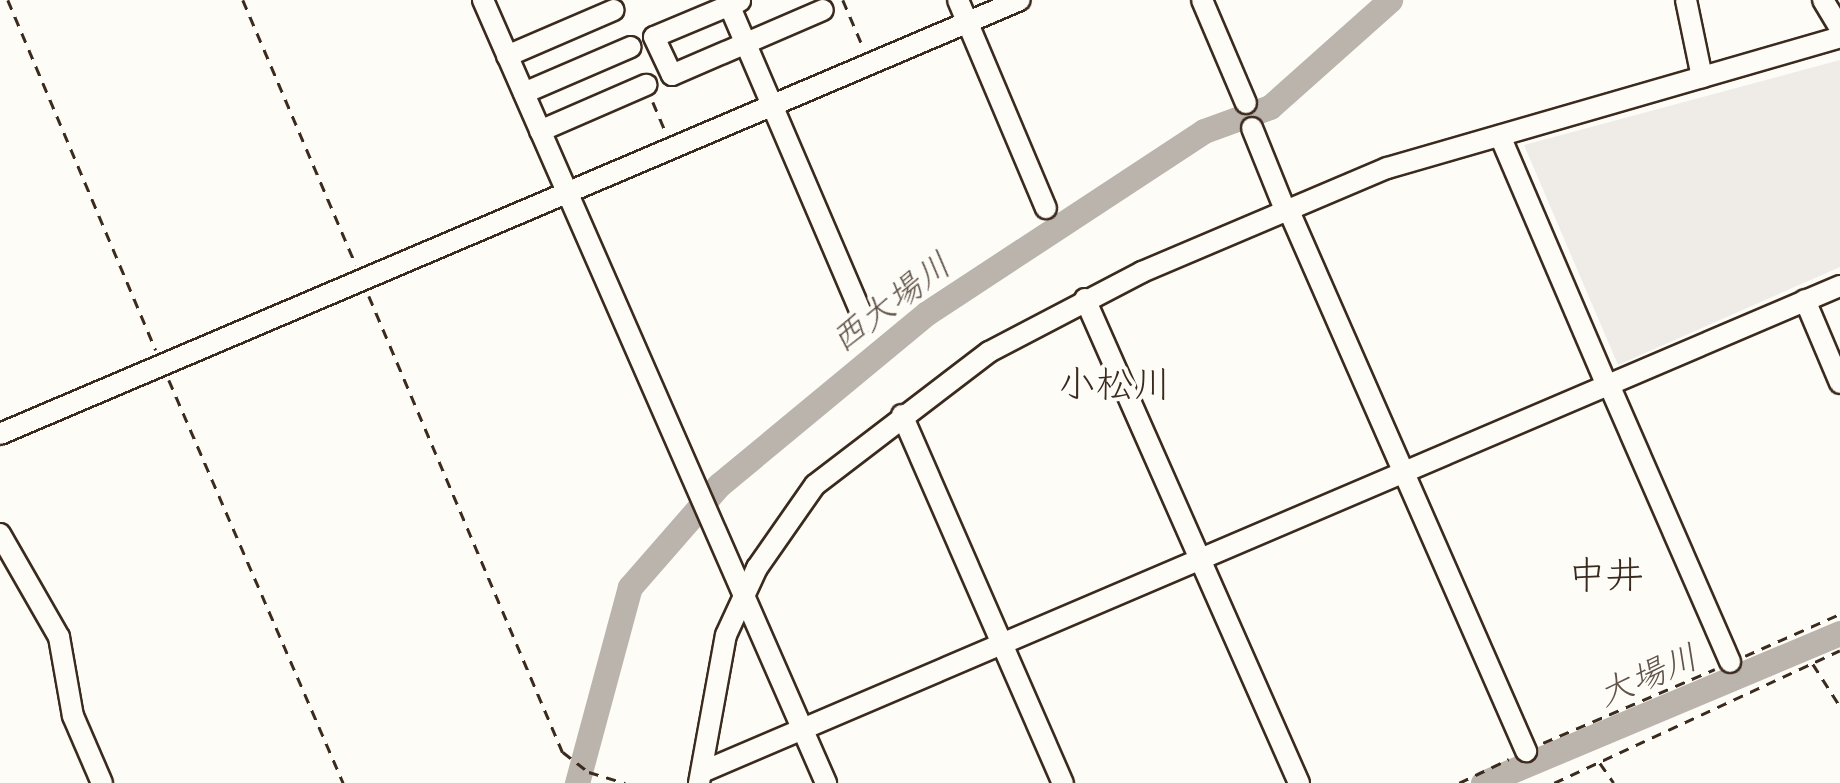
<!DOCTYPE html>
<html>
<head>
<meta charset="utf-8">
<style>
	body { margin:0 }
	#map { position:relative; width:1840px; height:783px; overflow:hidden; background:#fdfcf7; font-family:Pangolin,"Klee One",sans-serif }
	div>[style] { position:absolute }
	.built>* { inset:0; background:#efece7 }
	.river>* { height:25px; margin:-12.5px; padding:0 12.5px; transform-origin:12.5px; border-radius:12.5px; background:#bbb4ad }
	.path>* { height:2.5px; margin-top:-1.25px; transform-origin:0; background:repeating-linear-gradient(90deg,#3b2a1e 0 10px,transparent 0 18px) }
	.roads { filter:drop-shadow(2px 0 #3b2a1e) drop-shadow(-2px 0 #3b2a1e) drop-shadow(0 2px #3b2a1e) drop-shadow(0 -2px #3b2a1e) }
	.minor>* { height:20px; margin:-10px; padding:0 10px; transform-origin:10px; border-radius:10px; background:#fdfcf7 }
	span { translate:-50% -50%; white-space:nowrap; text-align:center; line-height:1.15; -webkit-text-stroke:8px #fdfcf7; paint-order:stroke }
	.water-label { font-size:35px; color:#615349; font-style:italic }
	.quarter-label { font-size:38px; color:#3b2a1e }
</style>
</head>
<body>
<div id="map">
	<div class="built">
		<i style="clip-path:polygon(1840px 60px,1840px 267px,1618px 365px,1524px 145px)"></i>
	</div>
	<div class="river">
		<i style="left:577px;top:783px;width:203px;rotate:-74.9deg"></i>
		<i style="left:630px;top:587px;width:135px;rotate:-48.9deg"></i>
		<i style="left:719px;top:485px;width:270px;rotate:-39.6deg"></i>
		<i style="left:927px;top:313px;width:331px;rotate:-33.3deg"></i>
		<i style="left:1204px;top:131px;width:70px;rotate:-20deg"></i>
		<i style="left:1270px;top:107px;width:161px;rotate:-41.7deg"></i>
		<i style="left:1483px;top:783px;width:387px;rotate:-22.8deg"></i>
	</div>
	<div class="path">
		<i style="left:8px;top:0;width:380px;rotate:67.1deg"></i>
		<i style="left:243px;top:0;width:288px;rotate:66.9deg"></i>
		<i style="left:843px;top:0;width:53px;rotate:66.8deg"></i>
		<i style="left:653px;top:102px;width:33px;rotate:67deg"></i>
		<i style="left:369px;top:296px;width:496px;rotate:67deg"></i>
		<i style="left:563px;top:752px;width:33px;rotate:38deg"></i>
		<i style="left:589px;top:772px;width:38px;rotate:17deg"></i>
		<i style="left:169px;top:380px;width:439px;rotate:66.6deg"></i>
		<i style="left:1745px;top:656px;width:104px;rotate:-23.9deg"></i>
		<i style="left:1813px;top:664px;width:50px;rotate:57.3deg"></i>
		<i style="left:1543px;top:743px;width:187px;rotate:-23.3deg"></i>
		<i style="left:1600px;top:763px;width:24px;rotate:55deg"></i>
		<i style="left:1459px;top:783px;width:55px;rotate:-25.6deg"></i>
		<i style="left:1554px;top:783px;width:315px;rotate:-24.9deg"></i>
	</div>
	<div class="roads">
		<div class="minor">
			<i style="left:483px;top:0;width:855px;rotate:66.34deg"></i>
			<i style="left:727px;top:0;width:350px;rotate:66.8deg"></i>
			<i style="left:958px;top:0;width:226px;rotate:67.1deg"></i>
			<i style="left:1202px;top:0;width:112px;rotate:66.9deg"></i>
			<i style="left:1686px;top:0;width:79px;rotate:78.3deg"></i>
			<i style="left:1823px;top:0;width:33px;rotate:59deg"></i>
			<i style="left:740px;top:1px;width:93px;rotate:157.3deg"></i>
			<i style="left:654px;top:37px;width:42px;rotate:64.7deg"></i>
			<i style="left:672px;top:75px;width:164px;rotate:-23.3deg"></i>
			<i style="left:507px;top:56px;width:116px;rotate:-23.3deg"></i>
			<i style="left:524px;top:93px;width:116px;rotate:-23.3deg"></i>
			<i style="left:1252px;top:128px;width:91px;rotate:68deg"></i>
			<i style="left:540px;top:131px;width:116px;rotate:-23.5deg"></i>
			<i style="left:1500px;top:136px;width:274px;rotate:66.8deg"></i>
			<i style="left:1289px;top:211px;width:590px;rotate:66.3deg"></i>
			<i style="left:1085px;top:299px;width:529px;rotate:66.15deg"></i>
			<i style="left:1805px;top:300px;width:90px;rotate:67.1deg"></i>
			<i style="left:1610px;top:387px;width:300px;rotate:66.4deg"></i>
			<i style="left:902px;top:415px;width:402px;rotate:66.4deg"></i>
			<i style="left:0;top:434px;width:1108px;rotate:-23.05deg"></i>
			<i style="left:0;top:534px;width:119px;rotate:60.2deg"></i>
			<i style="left:59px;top:637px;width:80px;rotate:80deg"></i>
			<i style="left:73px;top:716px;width:73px;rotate:66.6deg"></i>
			<i style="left:702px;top:772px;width:1237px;rotate:-23.13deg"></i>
			<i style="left:699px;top:783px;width:150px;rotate:-79.7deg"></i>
			<i style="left:726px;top:635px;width:74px;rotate:-65.2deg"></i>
			<i style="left:757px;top:568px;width:101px;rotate:-55.1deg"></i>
			<i style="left:815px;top:485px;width:219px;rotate:-37.4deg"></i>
			<i style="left:989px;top:352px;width:173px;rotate:-27.6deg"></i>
			<i style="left:1142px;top:272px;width:266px;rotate:-23deg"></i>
			<i style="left:1387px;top:168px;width:472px;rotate:-16.1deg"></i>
		</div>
	</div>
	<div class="water-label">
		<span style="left:891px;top:303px;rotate:-37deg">西大場川</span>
		<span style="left:1648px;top:676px;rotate:-23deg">大場川</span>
	</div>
	<div class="quarter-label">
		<span style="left:1115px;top:386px">小松川</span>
		<span style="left:1606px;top:577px">中井</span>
	</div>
</div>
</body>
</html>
